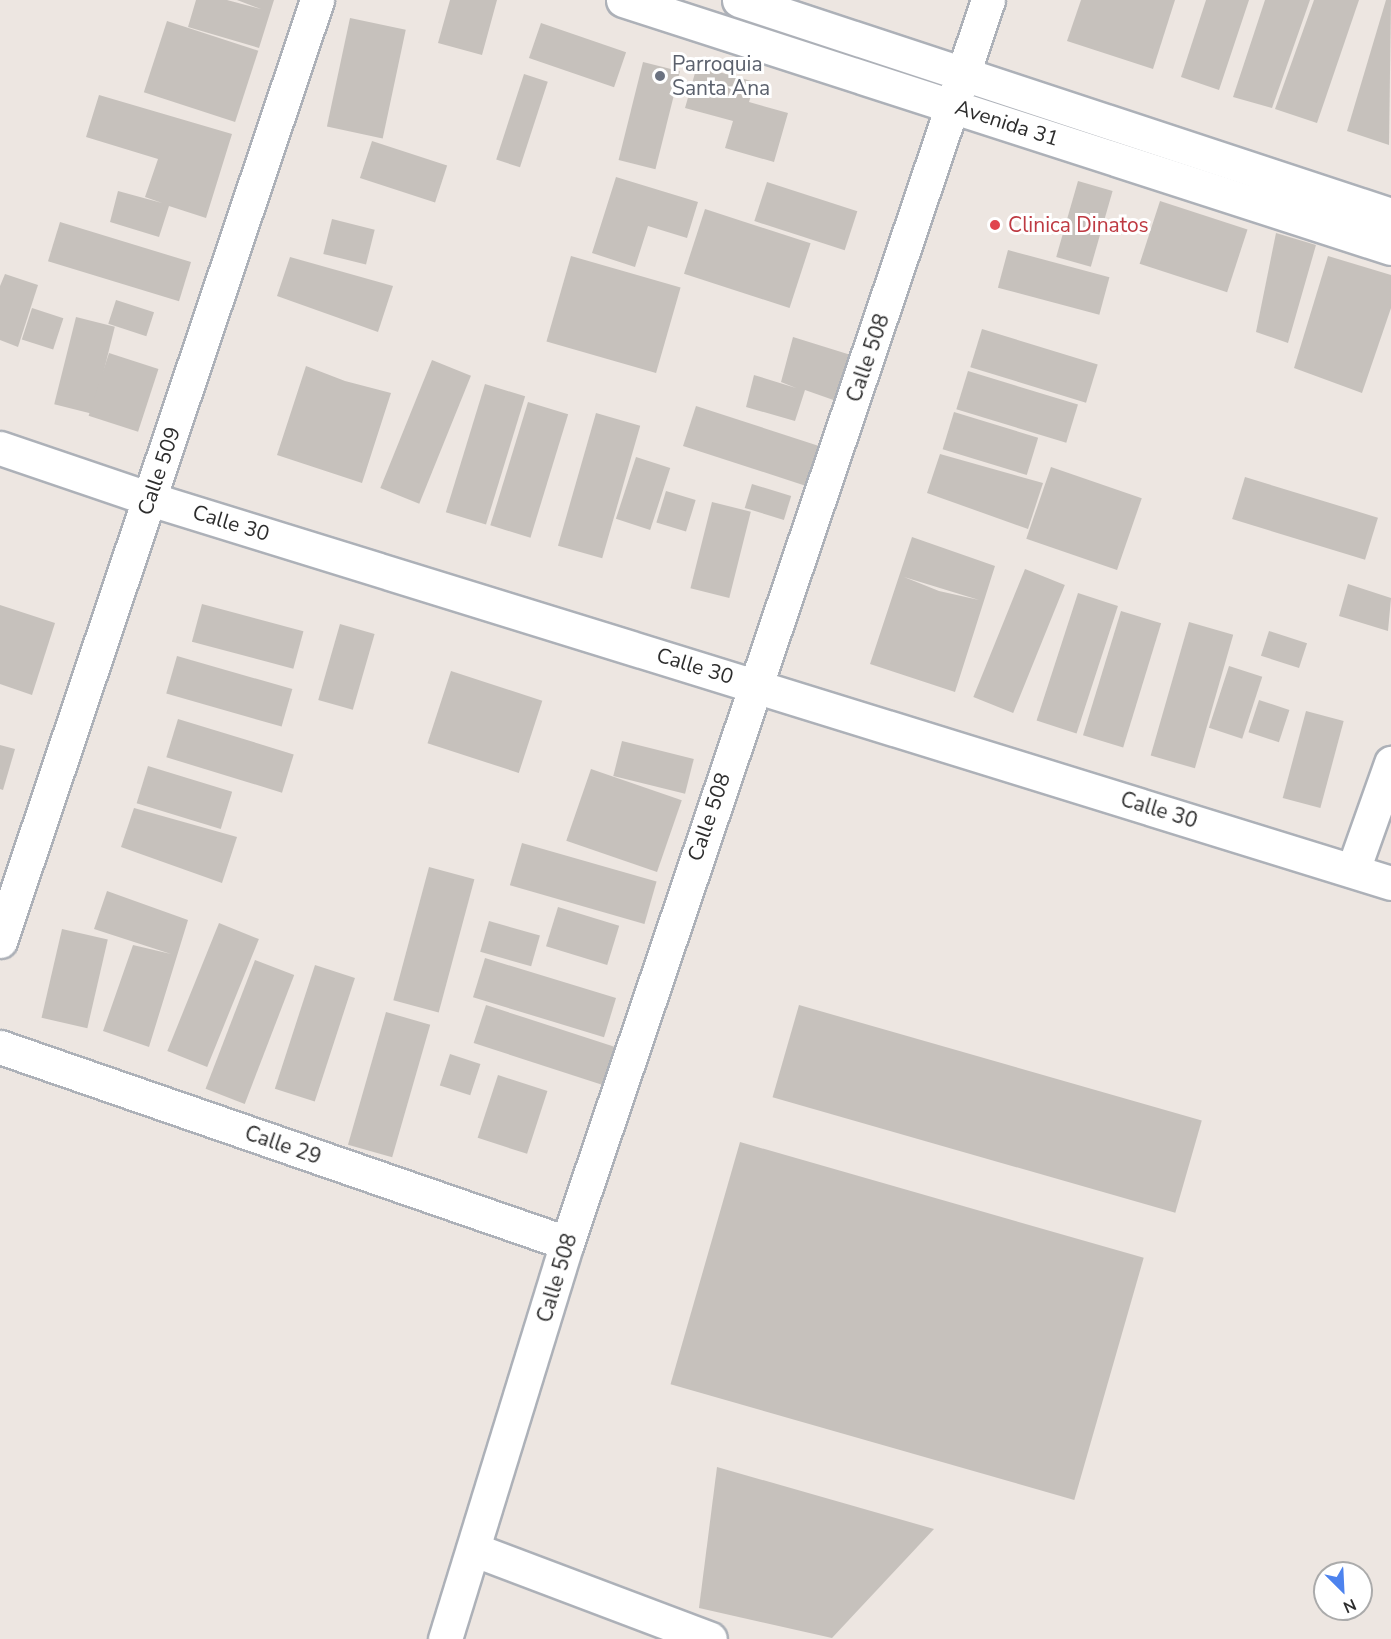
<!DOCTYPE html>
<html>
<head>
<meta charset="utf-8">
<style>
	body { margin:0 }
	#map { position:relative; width:1391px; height:1639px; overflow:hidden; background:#ede6e1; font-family:"Nunito Sans",sans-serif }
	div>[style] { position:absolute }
	.building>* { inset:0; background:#c6c1bc; transform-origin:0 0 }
	.roads { filter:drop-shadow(2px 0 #adb1b8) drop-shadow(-2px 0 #adb1b8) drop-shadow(0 2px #adb1b8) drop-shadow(0 -2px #adb1b8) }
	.minor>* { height:33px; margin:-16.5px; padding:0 16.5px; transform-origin:16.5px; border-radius:16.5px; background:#fff }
	.dots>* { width:16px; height:16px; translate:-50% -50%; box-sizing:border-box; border:3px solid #fff; border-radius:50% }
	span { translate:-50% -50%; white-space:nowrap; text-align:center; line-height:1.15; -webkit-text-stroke:6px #fff; paint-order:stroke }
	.worship-label { font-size:21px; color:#5b616d }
	.left { translate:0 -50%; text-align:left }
	.street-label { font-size:21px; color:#2d2d2d }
	.health-label { font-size:21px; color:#be3a42 }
	.north { position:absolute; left:1313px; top:1561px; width:60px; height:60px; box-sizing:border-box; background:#fff; border:2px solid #ababab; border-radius:50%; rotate:156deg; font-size:16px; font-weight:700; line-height:24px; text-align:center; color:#2d2d2d }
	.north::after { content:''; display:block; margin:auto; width:21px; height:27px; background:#4d83ee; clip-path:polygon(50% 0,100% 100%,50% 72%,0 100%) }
</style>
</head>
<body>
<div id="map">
	<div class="building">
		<i style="clip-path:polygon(196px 0,227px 0,261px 9px,237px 0,274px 0,259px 48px,188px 27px)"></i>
		<i style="clip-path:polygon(450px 0,497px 0,482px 55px,438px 43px)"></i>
		<i style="clip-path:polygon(1081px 0,1175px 0,1153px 69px,1067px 41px)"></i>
		<i style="clip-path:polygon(1206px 0,1249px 0,1219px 90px,1181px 77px)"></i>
		<i style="clip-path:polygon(1265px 0,1310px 0,1272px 108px,1233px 97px)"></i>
		<i style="clip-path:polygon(1314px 0,1359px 0,1317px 123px,1275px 109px)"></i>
		<i style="clip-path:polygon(1386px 0,1391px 0,1389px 145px,1347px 131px)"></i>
		<i style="left:350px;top:18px;width:57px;height:111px;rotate:12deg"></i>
		<i style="left:167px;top:21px;width:96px;height:75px;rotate:18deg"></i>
		<i style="left:541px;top:23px;width:90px;height:37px;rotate:19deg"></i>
		<i style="left:643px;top:62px;width:38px;height:101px;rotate:14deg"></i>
		<i style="clip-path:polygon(697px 66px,755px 82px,749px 102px,788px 113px,774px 162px,725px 148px,733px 121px,685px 108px)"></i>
		<i style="left:524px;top:74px;width:25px;height:90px;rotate:18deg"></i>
		<i style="clip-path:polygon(99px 95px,232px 134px,206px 218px,169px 206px,159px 237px,110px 222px,118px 191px,162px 203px,145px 197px,158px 159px,86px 137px)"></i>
		<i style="left:372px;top:141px;width:79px;height:39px;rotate:18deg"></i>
		<i style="clip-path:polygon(616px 177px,698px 202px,687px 238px,648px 226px,635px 267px,592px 253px)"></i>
		<i style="left:1078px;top:181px;width:36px;height:79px;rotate:16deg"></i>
		<i style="left:767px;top:182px;width:95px;height:41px;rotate:18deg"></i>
		<i style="left:1160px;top:201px;width:92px;height:66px;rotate:18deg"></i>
		<i style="left:705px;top:209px;width:111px;height:68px;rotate:18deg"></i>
		<i style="left:332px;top:219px;width:44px;height:36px;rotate:14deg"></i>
		<i style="left:60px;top:222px;width:137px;height:41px;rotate:17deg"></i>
		<i style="clip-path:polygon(1276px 233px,1316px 245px,1288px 343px,1256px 332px)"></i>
		<i style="left:1008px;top:250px;width:105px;height:39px;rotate:15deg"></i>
		<i style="left:571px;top:256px;width:114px;height:89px;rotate:16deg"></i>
		<i style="clip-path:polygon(1328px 256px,1391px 275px,1391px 308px,1362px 393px,1294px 368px)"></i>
		<i style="clip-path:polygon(290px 257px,393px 286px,378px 332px,277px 296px)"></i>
		<i style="clip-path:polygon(5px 274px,38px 285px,18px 347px,0 340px,0 286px)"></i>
		<i style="left:116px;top:300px;width:40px;height:25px;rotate:18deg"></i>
		<i style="left:32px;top:308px;width:33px;height:33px;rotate:18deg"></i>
		<i style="left:76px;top:317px;width:40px;height:90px;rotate:14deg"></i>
		<i style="left:982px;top:329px;width:121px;height:40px;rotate:17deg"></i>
		<i style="clip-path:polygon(793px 337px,854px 356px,842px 403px,805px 390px,795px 421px,746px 407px,754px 375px,796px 388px,781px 382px)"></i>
		<i style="left:109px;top:353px;width:52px;height:66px;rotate:18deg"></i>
		<i style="left:432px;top:360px;width:42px;height:138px;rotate:22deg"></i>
		<i style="clip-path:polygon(306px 366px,345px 381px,391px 393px,362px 483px,277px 455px)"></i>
		<i style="left:968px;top:371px;width:115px;height:40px;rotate:17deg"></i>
		<i style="left:485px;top:384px;width:42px;height:134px;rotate:17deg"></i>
		<i style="left:528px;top:402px;width:42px;height:129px;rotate:17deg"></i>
		<i style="left:696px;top:406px;width:139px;height:42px;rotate:18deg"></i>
		<i style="left:954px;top:412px;width:88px;height:39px;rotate:17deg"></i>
		<i style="left:596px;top:413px;width:46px;height:138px;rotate:16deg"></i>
		<i style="clip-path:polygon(940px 454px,1043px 483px,1028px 529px,927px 493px)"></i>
		<i style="left:636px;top:457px;width:36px;height:65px;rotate:18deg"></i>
		<i style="left:1051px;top:467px;width:96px;height:76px;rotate:19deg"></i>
		<i style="left:1245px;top:477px;width:139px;height:44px;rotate:17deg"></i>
		<i style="left:752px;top:484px;width:41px;height:25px;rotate:17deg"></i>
		<i style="left:666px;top:491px;width:31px;height:33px;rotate:17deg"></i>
		<i style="left:712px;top:502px;width:40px;height:89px;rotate:14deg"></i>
		<i style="clip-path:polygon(evenodd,912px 537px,995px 566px,955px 692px,870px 664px,912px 537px,904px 577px,979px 600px,939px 591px,904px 577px)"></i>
		<i style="left:1025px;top:569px;width:43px;height:138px;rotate:22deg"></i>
		<i style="clip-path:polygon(1348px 584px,1391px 598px,1388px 631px,1339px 616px)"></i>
		<i style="left:1078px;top:593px;width:42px;height:134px;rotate:18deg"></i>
		<i style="left:202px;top:604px;width:105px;height:39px;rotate:15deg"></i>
		<i style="clip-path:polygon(0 605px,55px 623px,32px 695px,0 684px)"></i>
		<i style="left:1121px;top:611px;width:42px;height:130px;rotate:17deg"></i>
		<i style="left:1189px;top:622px;width:46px;height:139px;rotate:16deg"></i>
		<i style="left:340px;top:624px;width:36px;height:79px;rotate:16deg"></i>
		<i style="left:1269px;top:631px;width:40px;height:26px;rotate:18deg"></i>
		<i style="left:177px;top:656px;width:120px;height:39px;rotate:16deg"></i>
		<i style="left:1229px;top:666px;width:35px;height:65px;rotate:18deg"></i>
		<i style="left:451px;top:671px;width:96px;height:76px;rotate:18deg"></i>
		<i style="left:1259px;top:700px;width:32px;height:34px;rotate:18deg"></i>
		<i style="left:1306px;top:711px;width:39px;height:90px;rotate:15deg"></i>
		<i style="left:178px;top:719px;width:121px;height:40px;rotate:17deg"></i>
		<i style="left:622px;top:741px;width:74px;height:36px;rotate:14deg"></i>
		<i style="clip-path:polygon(0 745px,15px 749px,3px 790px,0 789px)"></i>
		<i style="left:148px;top:766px;width:88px;height:39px;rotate:17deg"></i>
		<i style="left:591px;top:769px;width:96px;height:76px;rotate:19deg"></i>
		<i style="clip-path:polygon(134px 808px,237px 837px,222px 883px,121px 847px)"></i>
		<i style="left:522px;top:843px;width:140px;height:44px;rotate:16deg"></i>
		<i style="left:429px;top:867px;width:47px;height:138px;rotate:15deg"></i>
		<i style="clip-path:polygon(107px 891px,188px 920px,149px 1047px,103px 1031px,133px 945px,171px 954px,94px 929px)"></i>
		<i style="left:558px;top:907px;width:64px;height:41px;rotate:17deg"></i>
		<i style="left:489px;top:921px;width:53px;height:32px;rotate:16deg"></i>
		<i style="left:219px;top:923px;width:43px;height:138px;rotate:22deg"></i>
		<i style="left:62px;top:929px;width:47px;height:91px;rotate:13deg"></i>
		<i style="left:485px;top:958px;width:137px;height:41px;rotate:17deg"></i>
		<i style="left:255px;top:960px;width:42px;height:138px;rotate:21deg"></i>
		<i style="left:315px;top:965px;width:42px;height:130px;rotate:18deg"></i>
		<i style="left:486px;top:1005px;width:139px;height:40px;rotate:18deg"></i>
		<i style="left:799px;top:1005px;width:419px;height:96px;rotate:16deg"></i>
		<i style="left:386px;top:1012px;width:46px;height:138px;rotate:16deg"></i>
		<i style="left:450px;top:1054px;width:32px;height:33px;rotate:18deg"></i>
		<i style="left:498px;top:1075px;width:52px;height:66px;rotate:18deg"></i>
		<i style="left:740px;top:1142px;width:420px;height:252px;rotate:16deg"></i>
		<i style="clip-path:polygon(717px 1467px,934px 1529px,832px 1638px,699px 1608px)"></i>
	</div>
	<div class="roads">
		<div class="minor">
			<i style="left:623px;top:0;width:807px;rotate:17.9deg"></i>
			<i style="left:739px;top:0;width:687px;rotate:18.25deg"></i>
			<i style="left:0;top:448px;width:158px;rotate:18.8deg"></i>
			<i style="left:150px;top:499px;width:1299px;rotate:17.19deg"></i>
			<i style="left:1353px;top:870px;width:114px;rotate:-70.4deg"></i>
			<i style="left:0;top:941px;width:993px;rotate:-71.38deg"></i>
			<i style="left:0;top:1047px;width:600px;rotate:19.07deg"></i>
			<i style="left:475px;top:1550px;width:251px;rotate:20.7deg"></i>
			<i style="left:445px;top:1639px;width:414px;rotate:-72.9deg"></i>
			<i style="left:567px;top:1243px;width:1312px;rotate:-71.29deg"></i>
		</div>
	</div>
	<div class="dots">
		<i style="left:660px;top:76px;background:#6b7280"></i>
		<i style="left:995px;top:225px;background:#e0444e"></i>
	</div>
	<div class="worship-label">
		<span class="left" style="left:672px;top:76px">Parroquia<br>Santa Ana</span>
	</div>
	<div class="street-label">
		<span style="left:1007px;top:123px;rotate:18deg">Avenida 31</span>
		<span style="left:868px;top:358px;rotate:-71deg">Calle 508</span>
		<span style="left:159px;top:471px;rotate:-71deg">Calle 509</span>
		<span style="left:231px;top:523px;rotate:17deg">Calle 30</span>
		<span style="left:695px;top:666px;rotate:17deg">Calle 30</span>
		<span style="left:1159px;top:810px;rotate:17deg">Calle 30</span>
		<span style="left:709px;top:817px;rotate:-71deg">Calle 508</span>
		<span style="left:283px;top:1145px;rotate:19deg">Calle 29</span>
		<span style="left:557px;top:1278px;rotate:-73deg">Calle 508</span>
	</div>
	<div class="health-label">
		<span class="left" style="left:1008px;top:225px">Clinica Dinatos</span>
	</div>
	<div class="north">N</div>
</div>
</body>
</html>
